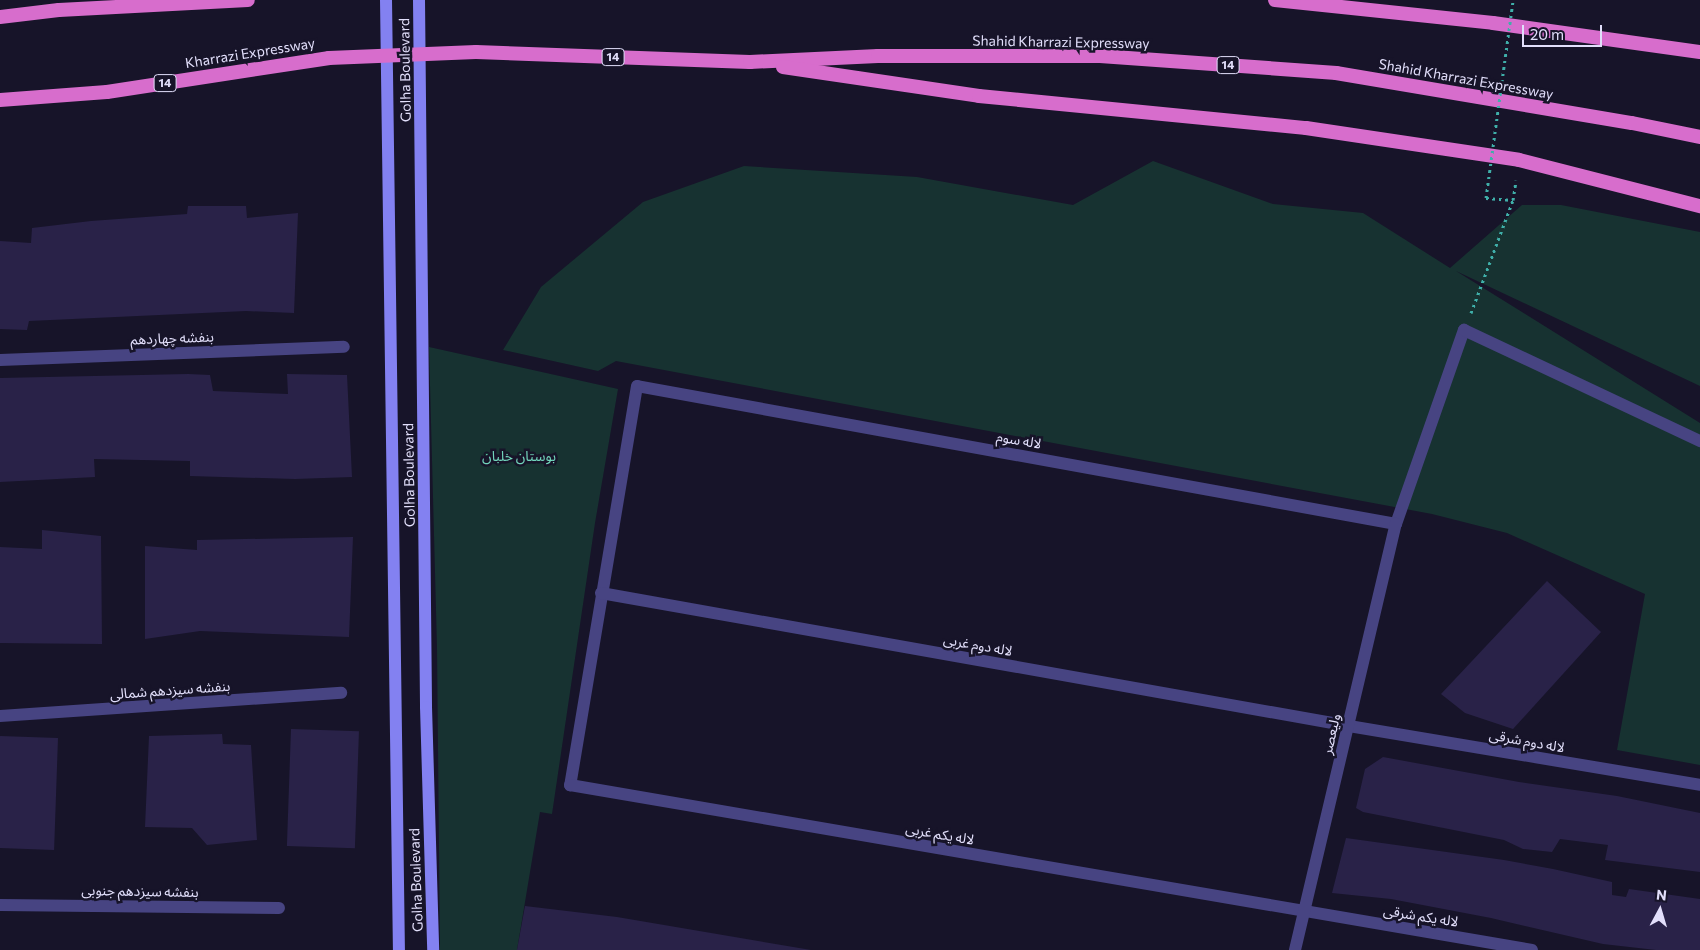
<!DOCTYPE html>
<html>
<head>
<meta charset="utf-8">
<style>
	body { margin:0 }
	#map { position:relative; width:1700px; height:950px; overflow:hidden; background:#171429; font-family:Commissioner,"Noto Sans Arabic",sans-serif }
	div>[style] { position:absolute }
	.green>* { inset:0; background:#173231 }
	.building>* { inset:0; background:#292248; transform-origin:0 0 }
	.path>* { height:3px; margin-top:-1.5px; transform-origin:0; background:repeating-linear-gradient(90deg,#3fafa9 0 2.5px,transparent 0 6.5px) }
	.service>* { height:12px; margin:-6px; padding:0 6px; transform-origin:6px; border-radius:6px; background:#474482 }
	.minor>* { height:12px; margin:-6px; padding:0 6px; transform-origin:6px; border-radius:6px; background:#474482 }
	.tertiary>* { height:12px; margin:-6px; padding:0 6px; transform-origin:6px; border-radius:6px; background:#474482 }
	.secondary>* { height:12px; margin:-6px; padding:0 6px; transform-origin:6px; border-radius:6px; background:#8381f1 }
	.trunk>* { height:14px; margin:-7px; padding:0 7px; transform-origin:7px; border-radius:7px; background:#d76dcc }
	.path-bridge>* { height:3px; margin-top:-1.5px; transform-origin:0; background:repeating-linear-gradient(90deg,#3fafa9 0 2.5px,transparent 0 6.5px) }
	.trunk-bridge>* { height:14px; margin:-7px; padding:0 7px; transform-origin:7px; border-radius:7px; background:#d76dcc }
	span { translate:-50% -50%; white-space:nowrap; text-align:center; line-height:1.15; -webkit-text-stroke:5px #171429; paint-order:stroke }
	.shield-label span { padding:1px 4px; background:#171429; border:1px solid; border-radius:4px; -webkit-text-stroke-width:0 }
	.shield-label { font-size:12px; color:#e2dffb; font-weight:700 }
	.street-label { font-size:14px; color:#e2dffb }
	.park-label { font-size:14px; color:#72d5bc }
	.north { position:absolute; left:1635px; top:885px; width:50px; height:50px; -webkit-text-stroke:4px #171429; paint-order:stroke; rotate:6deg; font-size:14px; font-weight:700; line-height:20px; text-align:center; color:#e2dffb }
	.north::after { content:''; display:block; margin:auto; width:18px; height:22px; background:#e2dffb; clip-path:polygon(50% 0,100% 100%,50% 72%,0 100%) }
	.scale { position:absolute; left:1522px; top:25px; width:80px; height:22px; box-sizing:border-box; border:2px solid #e2dffb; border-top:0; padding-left:6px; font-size:15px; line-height:18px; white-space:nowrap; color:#e2dffb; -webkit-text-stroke:4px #171429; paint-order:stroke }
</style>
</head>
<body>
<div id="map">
	<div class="green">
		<i style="clip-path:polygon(1153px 161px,1273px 204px,1363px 213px,1450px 268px,1522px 205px,1561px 205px,1700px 232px,1700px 386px,1456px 271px,1700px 423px,1700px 765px,1617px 750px,1645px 594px,1507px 533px,1432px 514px,616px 361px,598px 371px,503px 350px,541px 287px,643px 202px,744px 166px,917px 177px,1073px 205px)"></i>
		<i style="clip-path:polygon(429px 347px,618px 389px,595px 523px,552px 814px,540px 812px,517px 950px,440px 950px,437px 647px)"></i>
	</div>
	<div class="building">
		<i style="clip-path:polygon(188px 206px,246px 206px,247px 218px,298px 213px,294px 313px,246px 311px,29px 321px,27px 330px,0 329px,0 241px,31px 243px,32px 228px,91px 221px,187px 214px)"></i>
		<i style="clip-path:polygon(188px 374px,210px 375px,213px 391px,288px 394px,287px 374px,347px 375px,352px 477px,295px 479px,190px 476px,190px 461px,94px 459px,95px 477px,0 482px,0 378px)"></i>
		<i style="clip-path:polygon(42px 530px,101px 536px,102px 644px,0 643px,0 547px,42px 549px)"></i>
		<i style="clip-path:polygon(353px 537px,349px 637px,200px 631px,145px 639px,145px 546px,197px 550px,197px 540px)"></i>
		<i style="clip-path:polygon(1547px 581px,1601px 632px,1513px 729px,1465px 713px,1441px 694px)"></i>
		<i style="left:291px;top:729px;width:68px;height:117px;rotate:2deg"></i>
		<i style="clip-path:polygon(222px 734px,223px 744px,251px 745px,257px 840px,207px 845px,192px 828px,145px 827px,149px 736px)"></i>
		<i style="left:58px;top:738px;width:112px;height:58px;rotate:92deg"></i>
		<i style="clip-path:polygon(1383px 757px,1519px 782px,1617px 796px,1700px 813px,1700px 872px,1605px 860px,1608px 845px,1560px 839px,1552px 852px,1523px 849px,1504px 840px,1363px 812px,1356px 808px,1365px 769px)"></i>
		<i style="clip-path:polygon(1346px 838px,1504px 860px,1553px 869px,1612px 882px,1612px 895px,1626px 897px,1629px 889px,1700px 899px,1700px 950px,1656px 950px,1603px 944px,1491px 918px,1391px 899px,1332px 893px)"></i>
		<i style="clip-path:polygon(525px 906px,617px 917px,811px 950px,517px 950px)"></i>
	</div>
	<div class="path">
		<i style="left:1486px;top:198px;width:27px;rotate:4deg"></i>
		<i style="left:1471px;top:313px;width:121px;rotate:-69.6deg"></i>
		<i style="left:1513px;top:200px;width:20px;rotate:-81deg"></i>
	</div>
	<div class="service">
		<i style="left:1396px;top:524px;width:206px;rotate:-70.7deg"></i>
		<i style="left:1464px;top:330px;width:261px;rotate:25.2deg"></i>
	</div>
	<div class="minor">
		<i style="left:0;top:360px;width:344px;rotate:-2.2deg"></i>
		<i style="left:1396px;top:524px;width:771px;rotate:-169.7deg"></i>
		<i style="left:637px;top:386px;width:405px;rotate:99.5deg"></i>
		<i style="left:570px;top:785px;width:976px;rotate:9.73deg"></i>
		<i style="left:601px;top:593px;width:760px;rotate:10.08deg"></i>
		<i style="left:1349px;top:726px;width:356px;rotate:9.5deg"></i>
		<i style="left:0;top:716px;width:342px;rotate:-3.9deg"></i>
		<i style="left:0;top:905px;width:279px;rotate:0.6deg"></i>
	</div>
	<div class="tertiary">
		<i style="left:1295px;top:950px;width:438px;rotate:-76.7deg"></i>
	</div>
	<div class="secondary">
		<i style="left:386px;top:0;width:950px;rotate:89.22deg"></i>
		<i style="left:419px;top:0;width:707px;rotate:89.43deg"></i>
		<i style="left:426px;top:707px;width:243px;rotate:88.3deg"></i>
	</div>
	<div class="trunk">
		<i style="left:1275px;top:0;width:219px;rotate:6deg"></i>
		<i style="left:1493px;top:23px;width:209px;rotate:8deg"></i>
		<i style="left:0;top:17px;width:59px;rotate:-6.8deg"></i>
		<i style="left:59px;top:10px;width:189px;rotate:-3deg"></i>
		<i style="left:476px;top:52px;width:274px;rotate:2.1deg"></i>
		<i style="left:750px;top:62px;width:128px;rotate:-2.7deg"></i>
		<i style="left:878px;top:56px;width:222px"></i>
		<i style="left:1100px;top:56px;width:237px;rotate:4.1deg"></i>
		<i style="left:1336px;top:73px;width:300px;rotate:9.6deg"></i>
		<i style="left:1632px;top:123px;width:69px;rotate:11.6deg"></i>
		<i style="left:783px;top:67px;width:198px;rotate:8.4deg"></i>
		<i style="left:979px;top:96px;width:329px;rotate:5.6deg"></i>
		<i style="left:1306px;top:128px;width:215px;rotate:8.5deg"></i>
		<i style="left:1519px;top:160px;width:187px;rotate:14.3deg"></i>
		<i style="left:0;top:100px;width:107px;rotate:-4.3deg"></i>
		<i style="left:107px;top:92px;width:225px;rotate:-8.7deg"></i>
	</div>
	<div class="path-bridge">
		<i style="left:1486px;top:198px;width:200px;rotate:-82.2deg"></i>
	</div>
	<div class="trunk-bridge">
		<i style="left:329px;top:58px;width:147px;rotate:-2.3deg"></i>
	</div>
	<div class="shield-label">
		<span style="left:613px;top:57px">14</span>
		<span style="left:1228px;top:65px">14</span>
		<span style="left:165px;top:83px">14</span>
	</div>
	<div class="street-label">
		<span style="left:1061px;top:42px;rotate:1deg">Shahid Kharrazi Expressway</span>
		<span style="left:250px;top:53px;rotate:-9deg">Kharrazi Expressway</span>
		<span style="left:405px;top:70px;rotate:-91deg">Golha Boulevard</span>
		<span style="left:1466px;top:79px;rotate:10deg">Shahid Kharrazi Expressway</span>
		<span style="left:172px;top:338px;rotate:-2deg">بنفشه چهاردهم</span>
		<span style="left:1019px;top:440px;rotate:10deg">لاله سوم</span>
		<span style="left:409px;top:475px;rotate:-91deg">Golha Boulevard</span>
		<span style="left:978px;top:645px;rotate:10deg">لاله دوم غربی</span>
		<span style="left:170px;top:690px;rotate:-4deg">بنفشه سیزدهم شمالی</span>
		<span style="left:1331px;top:734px;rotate:-77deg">ولیعصر</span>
		<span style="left:1527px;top:741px;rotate:10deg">لاله دوم شرقی</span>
		<span style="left:940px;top:834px;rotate:10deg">لاله یکم غربی</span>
		<span style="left:416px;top:880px;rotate:-92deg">Golha Boulevard</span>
		<span style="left:140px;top:891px;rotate:1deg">بنفشه سیزدهم جنوبی</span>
		<span style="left:1421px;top:916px;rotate:9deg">لاله یکم شرقی</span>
	</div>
	<div class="park-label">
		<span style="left:519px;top:456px">بوستان خلبان</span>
	</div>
	<div class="north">N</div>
	<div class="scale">20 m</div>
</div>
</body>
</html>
